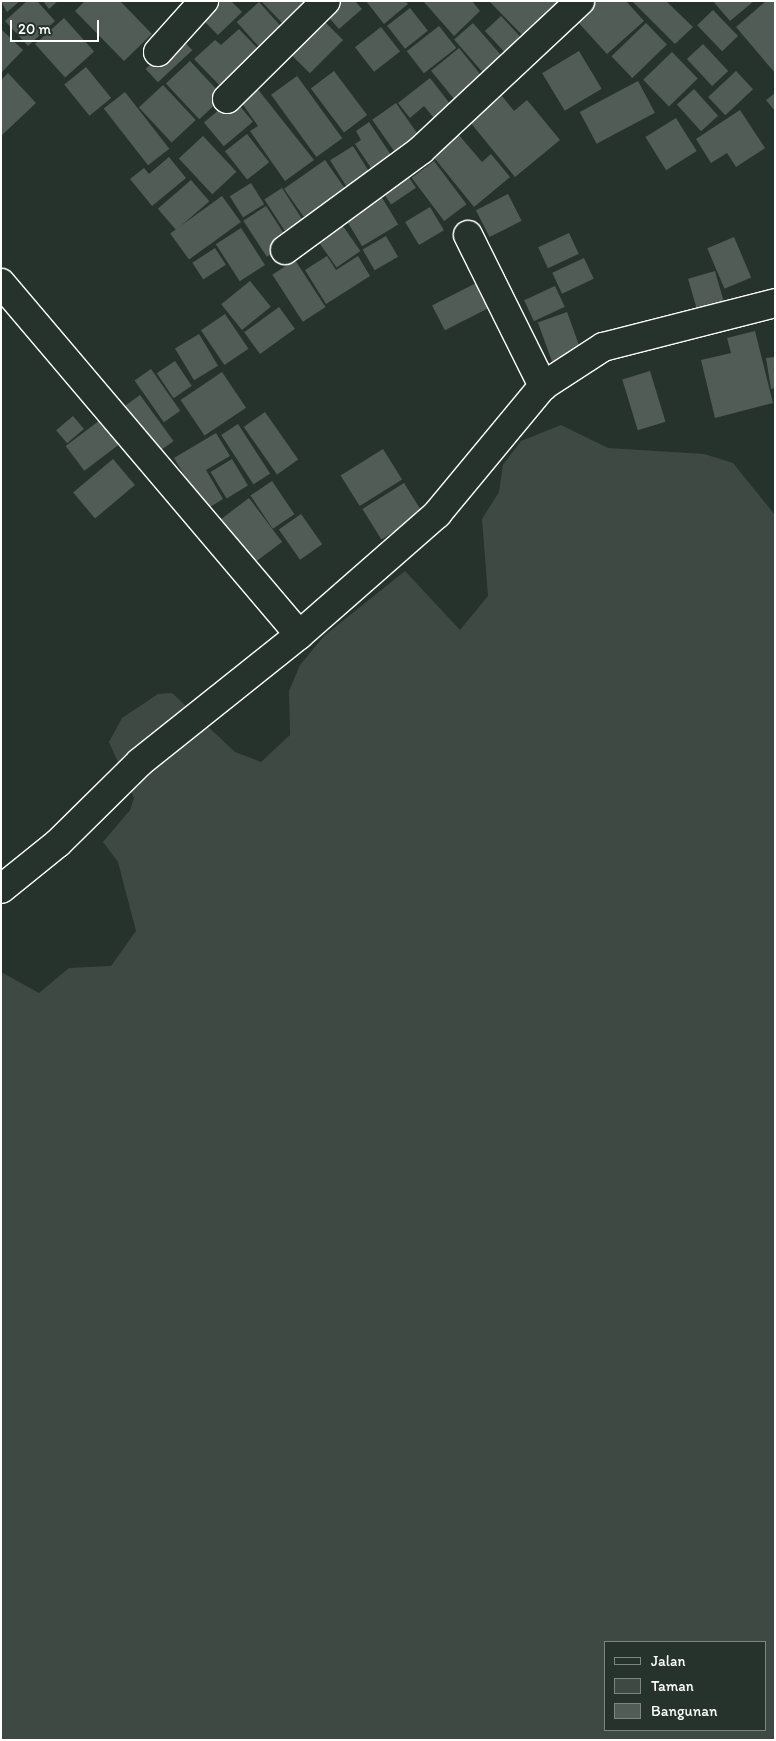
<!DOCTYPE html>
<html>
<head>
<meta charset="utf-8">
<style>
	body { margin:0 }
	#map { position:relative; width:776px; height:1741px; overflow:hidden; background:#26332d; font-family:Itim,sans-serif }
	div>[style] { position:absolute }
	.green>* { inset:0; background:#3e4944 }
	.building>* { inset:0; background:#515c57; transform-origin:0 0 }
	.roads { filter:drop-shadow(1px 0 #fff) drop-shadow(-1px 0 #fff) drop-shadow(0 1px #fff) drop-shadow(0 -1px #fff) }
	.minor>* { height:28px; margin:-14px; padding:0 14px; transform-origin:14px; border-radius:14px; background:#26332d }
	span { translate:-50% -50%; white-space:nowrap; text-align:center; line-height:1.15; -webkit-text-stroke:4px #26332d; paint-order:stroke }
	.frame { position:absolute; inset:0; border:2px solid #fff; pointer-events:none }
	.legend { position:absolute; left:604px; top:1641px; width:162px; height:90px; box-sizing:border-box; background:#26332d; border:1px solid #7d8581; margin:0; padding:6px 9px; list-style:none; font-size:15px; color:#fff }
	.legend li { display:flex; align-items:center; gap:10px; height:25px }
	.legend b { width:25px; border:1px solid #7d8581 }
	.scale { position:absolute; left:10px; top:20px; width:89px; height:22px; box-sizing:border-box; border:2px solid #fff; border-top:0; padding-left:6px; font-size:15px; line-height:18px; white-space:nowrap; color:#fff; -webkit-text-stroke:4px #26332d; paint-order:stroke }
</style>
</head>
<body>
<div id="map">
	<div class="green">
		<i style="clip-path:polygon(evenodd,561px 425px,608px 448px,704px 454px,733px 463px,775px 515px,775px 1740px,1px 1740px,1px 972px,39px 993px,69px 968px,111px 966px,136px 931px,118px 862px,103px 842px,130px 810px,134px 798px,109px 742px,122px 718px,158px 694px,172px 693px,235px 752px,261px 762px,290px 735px,289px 691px,300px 665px,324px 636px,405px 571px,460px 630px,488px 596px,482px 519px,499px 492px,503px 465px,521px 441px,561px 425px,605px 1642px,765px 1642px,765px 1730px,605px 1730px,605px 1642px)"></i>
	</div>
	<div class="building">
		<i style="clip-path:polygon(1px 1px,20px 1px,7px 12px)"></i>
		<i style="clip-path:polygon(27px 1px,37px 1px,55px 21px,28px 46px,5px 21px)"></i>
		<i style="clip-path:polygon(43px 1px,58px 1px,49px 9px)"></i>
		<i style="clip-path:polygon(85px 1px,120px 1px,152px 34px,124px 61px,75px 11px)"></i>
		<i style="clip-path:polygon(212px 1px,231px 1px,242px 12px,218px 35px,198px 15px)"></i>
		<i style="clip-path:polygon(261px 1px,307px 1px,287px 28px)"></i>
		<i style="clip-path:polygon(334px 1px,355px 1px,362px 9px,339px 29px,323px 11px)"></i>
		<i style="clip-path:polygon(366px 1px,405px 1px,408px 4px,384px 24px)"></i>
		<i style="clip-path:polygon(423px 1px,472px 1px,480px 11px,454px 36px)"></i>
		<i style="clip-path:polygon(489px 1px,555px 1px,562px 8px,529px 42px)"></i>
		<i style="clip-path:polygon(598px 1px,626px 1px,644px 21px,607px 54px,577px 21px)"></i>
		<i style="clip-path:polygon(632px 1px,666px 1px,693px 27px,675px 44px)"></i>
		<i style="clip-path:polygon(713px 1px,754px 1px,730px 21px)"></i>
		<i style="clip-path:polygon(766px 1px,775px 1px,775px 73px,736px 27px)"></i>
		<i style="left:259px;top:2px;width:39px;height:30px;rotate:48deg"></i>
		<i style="left:410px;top:8px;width:29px;height:29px;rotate:52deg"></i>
		<i style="left:713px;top:10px;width:36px;height:22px;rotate:46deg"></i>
		<i style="left:319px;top:16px;width:34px;height:47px;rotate:45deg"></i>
		<i style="left:501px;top:16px;width:38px;height:22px;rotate:47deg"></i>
		<i style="left:64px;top:18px;width:45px;height:39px;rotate:48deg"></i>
		<i style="left:473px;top:23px;width:56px;height:25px;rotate:49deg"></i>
		<i style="left:646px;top:23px;width:30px;height:48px;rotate:46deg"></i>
		<i style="left:439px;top:26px;width:28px;height:41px;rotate:52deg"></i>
		<i style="left:381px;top:27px;width:31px;height:33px;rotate:52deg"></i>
		<i style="clip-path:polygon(1px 29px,23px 50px,1px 73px)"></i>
		<i style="clip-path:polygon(239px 29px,264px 55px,226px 92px,194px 59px,215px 40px,221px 45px)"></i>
		<i style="left:180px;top:37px;width:18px;height:47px;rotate:47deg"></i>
		<i style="left:703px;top:44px;width:37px;height:22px;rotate:47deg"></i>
		<i style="left:459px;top:48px;width:44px;height:36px;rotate:51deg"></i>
		<i style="left:579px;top:51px;width:44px;height:43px;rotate:59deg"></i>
		<i style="left:672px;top:52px;width:37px;height:40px;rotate:46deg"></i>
		<i style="left:190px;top:61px;width:49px;height:33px;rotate:47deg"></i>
		<i style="left:86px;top:67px;width:40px;height:28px;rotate:51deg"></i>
		<i style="left:334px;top:71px;width:55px;height:29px;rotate:53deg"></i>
		<i style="left:736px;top:71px;width:25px;height:38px;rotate:47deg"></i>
		<i style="clip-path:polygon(8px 73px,36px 103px,1px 136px,1px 80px)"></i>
		<i style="left:297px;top:76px;width:77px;height:32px;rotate:54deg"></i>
		<i style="clip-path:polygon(430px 78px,454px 109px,438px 123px,424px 106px,410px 118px,398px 103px)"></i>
		<i style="left:638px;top:81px;width:36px;height:66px;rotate:62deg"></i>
		<i style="left:163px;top:85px;width:48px;height:33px;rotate:47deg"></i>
		<i style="clip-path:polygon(256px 87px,314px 160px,285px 181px,250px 131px,258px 126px,239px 99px)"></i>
		<i style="left:694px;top:89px;width:36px;height:23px;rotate:48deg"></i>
		<i style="left:125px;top:92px;width:72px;height:27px;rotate:52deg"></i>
		<i style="clip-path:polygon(775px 93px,775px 111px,766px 100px)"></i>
		<i style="clip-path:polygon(502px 96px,514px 111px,527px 100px,560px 140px,515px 177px,470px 122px)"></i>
		<i style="left:233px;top:98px;width:31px;height:38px;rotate:50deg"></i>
		<i style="left:396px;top:103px;width:47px;height:29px;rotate:55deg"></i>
		<i style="clip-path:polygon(740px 110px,765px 148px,736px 167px,727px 153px,711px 163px,696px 139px)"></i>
		<i style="left:676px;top:118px;width:39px;height:36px;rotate:58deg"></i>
		<i style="clip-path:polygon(369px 122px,395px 161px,375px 174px,355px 144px,361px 140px,356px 131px)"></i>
		<i style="left:247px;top:134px;width:36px;height:28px;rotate:52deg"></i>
		<i style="clip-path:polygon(458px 134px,482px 162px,491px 154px,510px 177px,474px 207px,432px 155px)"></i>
		<i style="left:203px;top:136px;width:49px;height:33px;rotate:47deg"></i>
		<i style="left:353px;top:146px;width:36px;height:27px;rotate:58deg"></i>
		<i style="clip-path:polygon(169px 157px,186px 178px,152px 206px,130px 179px,144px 168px,149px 174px)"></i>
		<i style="left:325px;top:160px;width:42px;height:50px;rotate:55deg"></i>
		<i style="left:434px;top:161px;width:54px;height:28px;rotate:53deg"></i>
		<i style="left:402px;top:167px;width:25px;height:30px;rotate:56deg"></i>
		<i style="left:191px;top:180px;width:28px;height:44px;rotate:49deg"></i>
		<i style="left:251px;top:183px;width:25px;height:25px;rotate:58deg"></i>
		<i style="left:375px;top:186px;width:45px;height:42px;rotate:59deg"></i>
		<i style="left:282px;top:188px;width:44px;height:21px;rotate:57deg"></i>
		<i style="left:508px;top:194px;width:30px;height:36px;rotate:63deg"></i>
		<i style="left:222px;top:196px;width:32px;height:64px;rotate:54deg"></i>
		<i style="left:266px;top:206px;width:43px;height:27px;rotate:57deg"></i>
		<i style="left:430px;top:207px;width:27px;height:29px;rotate:59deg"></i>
		<i style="left:338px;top:219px;width:39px;height:29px;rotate:55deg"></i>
		<i style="left:241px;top:228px;width:44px;height:30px;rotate:57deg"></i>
		<i style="left:569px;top:233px;width:23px;height:34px;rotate:65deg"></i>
		<i style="left:386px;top:236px;width:24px;height:27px;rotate:60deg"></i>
		<i style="left:734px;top:237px;width:44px;height:29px;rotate:67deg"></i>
		<i style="left:215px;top:248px;width:20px;height:27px;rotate:57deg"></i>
		<i style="clip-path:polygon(327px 256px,336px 270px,358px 256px,370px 276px,326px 304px,305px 270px)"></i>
		<i style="left:584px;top:258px;width:23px;height:35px;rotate:65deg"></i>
		<i style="left:295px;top:260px;width:56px;height:27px;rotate:57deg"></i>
		<i style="left:715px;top:271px;width:40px;height:28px;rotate:74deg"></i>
		<i style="left:482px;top:280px;width:28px;height:56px;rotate:63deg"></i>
		<i style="left:250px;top:281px;width:33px;height:37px;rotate:51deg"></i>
		<i style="left:555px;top:286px;width:23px;height:34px;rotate:65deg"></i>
		<i style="left:279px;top:307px;width:27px;height:43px;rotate:54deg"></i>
		<i style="left:567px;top:312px;width:46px;height:31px;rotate:70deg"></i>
		<i style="left:225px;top:314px;width:42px;height:29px;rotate:56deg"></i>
		<i style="clip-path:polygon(755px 331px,773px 403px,715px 418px,701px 360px,731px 353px,727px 338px)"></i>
		<i style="left:199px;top:334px;width:37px;height:28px;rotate:59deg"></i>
		<i style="clip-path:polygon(775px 357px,775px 388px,771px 389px,766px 358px)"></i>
		<i style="left:175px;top:361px;width:30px;height:22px;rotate:56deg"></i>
		<i style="left:151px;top:369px;width:51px;height:20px;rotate:55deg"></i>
		<i style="left:650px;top:371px;width:53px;height:29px;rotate:73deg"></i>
		<i style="left:222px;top:372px;width:43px;height:50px;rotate:56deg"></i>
		<i style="left:140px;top:395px;width:57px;height:25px;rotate:54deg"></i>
		<i style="left:265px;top:412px;width:58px;height:26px;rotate:55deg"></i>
		<i style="left:108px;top:414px;width:31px;height:53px;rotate:53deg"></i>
		<i style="left:73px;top:416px;width:17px;height:22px;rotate:50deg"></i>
		<i style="left:238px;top:424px;width:59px;height:20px;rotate:57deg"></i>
		<i style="clip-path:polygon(216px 433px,230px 456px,206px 470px,223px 499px,205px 510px,174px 458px)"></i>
		<i style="left:383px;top:449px;width:36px;height:50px;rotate:58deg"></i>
		<i style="left:113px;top:459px;width:34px;height:52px;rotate:50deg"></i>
		<i style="left:232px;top:459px;width:31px;height:25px;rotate:59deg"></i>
		<i style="left:272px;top:481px;width:40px;height:26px;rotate:56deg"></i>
		<i style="left:404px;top:483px;width:36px;height:49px;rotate:58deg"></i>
		<i style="left:249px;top:498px;width:55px;height:36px;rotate:53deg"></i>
		<i style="left:301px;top:514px;width:37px;height:27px;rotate:55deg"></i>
	</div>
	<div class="roads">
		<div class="minor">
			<i style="left:158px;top:52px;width:69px;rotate:-48deg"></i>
			<i style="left:227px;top:99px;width:139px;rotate:-44.7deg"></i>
			<i style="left:468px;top:235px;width:169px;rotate:63.6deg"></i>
			<i style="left:285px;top:250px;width:169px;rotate:-36.3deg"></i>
			<i style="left:421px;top:150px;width:218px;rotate:-43.1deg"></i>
			<i style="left:1px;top:283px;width:461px;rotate:49.7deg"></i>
			<i style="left:1px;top:889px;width:73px;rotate:-38.9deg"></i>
			<i style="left:58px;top:843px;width:115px;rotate:-44.6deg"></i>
			<i style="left:140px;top:762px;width:203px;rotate:-38.6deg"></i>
			<i style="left:299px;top:635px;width:184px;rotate:-41.2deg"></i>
			<i style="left:437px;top:514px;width:166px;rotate:-50.4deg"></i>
			<i style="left:543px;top:386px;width:72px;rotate:-33deg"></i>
			<i style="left:603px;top:347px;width:178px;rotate:-14.3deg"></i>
		</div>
	</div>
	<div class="frame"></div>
	<ul class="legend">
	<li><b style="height:6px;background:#26332d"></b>Jalan</li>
	<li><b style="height:14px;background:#3e4944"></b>Taman</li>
	<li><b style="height:14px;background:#515c57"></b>Bangunan</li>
	</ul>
	<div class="scale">20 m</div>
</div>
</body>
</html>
